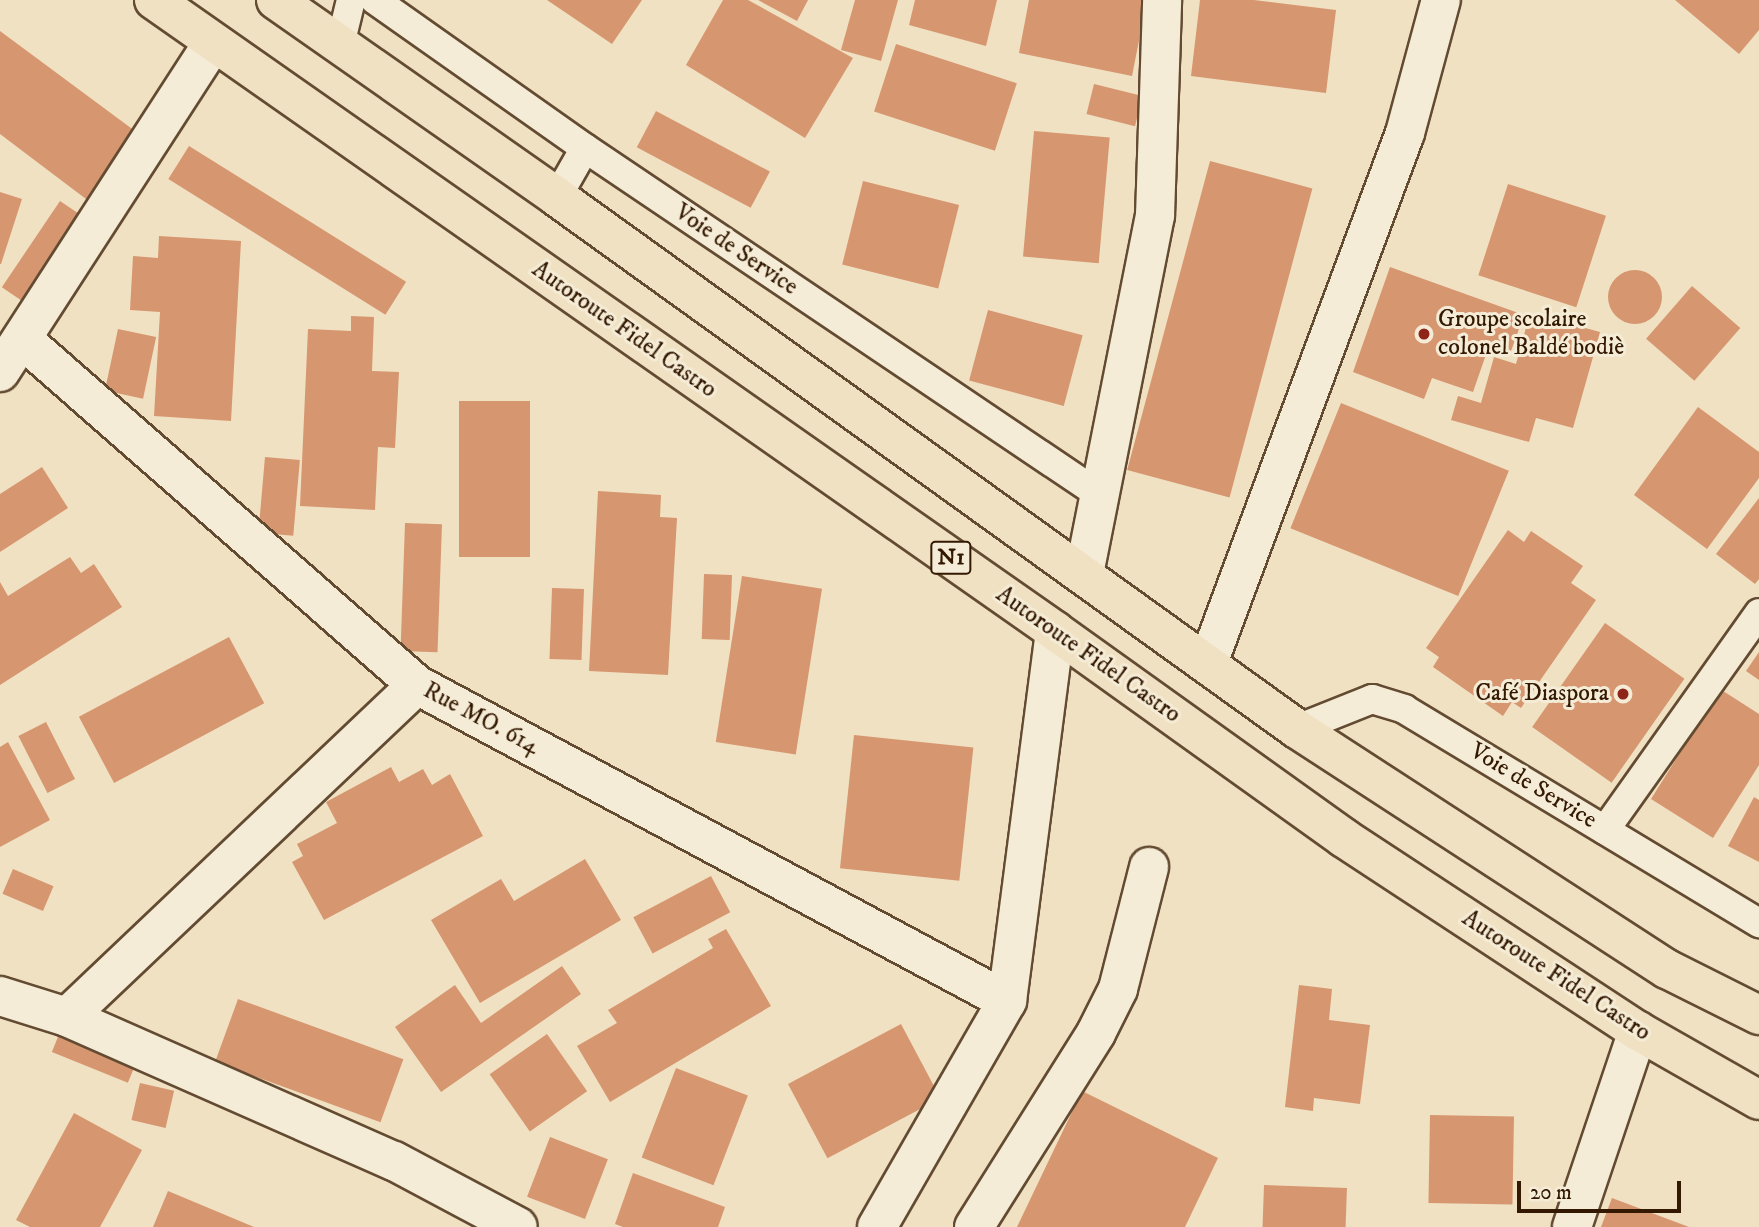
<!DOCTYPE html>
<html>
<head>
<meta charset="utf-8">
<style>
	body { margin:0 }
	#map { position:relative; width:1759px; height:1227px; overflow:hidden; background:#f0e1c2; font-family:"IM FELL DW Pica",serif }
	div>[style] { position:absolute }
	.building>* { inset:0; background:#d69670; transform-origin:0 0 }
	.round { border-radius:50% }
	.roads { filter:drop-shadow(2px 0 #634b32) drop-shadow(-2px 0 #634b32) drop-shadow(0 2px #634b32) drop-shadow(0 -2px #634b32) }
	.service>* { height:28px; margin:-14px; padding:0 14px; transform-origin:14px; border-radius:14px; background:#f5ecd7 }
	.minor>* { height:38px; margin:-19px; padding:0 19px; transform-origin:19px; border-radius:19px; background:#f5ecd7 }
	.trunk>* { height:38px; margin:-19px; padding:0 19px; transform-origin:19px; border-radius:19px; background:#f0e1c2 }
	.dots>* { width:19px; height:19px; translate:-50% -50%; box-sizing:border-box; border:4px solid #f5ecd7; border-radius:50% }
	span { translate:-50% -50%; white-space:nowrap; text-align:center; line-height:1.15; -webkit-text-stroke:6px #f5ecd7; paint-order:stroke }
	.shield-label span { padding:2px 5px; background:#f5ecd7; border:2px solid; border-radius:5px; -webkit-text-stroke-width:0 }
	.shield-label { font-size:23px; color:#341902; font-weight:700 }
	.street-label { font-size:24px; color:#341902 }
	.poi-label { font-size:24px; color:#341902 }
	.left { translate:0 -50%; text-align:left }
	.right { translate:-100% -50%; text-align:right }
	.scale { position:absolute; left:1517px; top:1181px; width:164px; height:32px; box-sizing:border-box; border:4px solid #341902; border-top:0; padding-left:9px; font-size:21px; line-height:24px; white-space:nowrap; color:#341902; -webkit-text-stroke:5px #f5ecd7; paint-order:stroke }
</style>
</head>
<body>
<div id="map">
	<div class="building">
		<i style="clip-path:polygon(547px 0,642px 0,612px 44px)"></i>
		<i style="clip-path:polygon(723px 0,748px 0,853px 58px,805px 138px,686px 65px)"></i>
		<i style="clip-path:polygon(758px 0,808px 0,797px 21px)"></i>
		<i style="clip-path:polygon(855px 0,898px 0,881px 61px,841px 50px)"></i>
		<i style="clip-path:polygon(915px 0,997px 0,986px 46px,909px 25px)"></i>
		<i style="clip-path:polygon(1029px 0,1147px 0,1132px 76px,1019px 53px)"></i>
		<i style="clip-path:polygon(1200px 0,1254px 0,1336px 10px,1326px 93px,1191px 76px)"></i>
		<i style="clip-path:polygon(1675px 0,1759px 0,1759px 30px,1739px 54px)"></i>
		<i style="clip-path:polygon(0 31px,139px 134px,90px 202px,0 134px)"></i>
		<i style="left:896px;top:44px;width:127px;height:71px;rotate:18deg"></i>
		<i style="left:1094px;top:84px;width:50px;height:31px;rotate:14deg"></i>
		<i style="left:656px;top:111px;width:129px;height:41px;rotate:28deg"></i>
		<i style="left:1034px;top:131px;width:76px;height:126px;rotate:5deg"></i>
		<i style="left:189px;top:146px;width:256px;height:39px;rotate:32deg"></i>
		<i style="left:1210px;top:161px;width:106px;height:320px;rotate:15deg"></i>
		<i style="left:863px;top:181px;width:99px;height:86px;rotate:14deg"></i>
		<i style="left:1508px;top:184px;width:103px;height:96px;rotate:18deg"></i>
		<i style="clip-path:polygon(0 192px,22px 199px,1px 264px,0 264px)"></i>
		<i style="left:60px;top:201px;width:37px;height:104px;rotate:34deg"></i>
		<i style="clip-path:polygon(159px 236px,241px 241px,231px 421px,154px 416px,160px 312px,130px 310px,133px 256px,158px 258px)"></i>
		<i style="clip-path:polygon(1390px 267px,1524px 315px,1511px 351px,1490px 343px,1473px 392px,1432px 378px,1424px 399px,1353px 372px)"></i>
		<i class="round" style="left:1608px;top:270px;width:54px;height:54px"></i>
		<i style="left:1692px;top:286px;width:64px;height:70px;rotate:41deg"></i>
		<i style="left:988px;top:310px;width:98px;height:73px;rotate:15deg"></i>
		<i style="clip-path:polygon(1530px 313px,1600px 332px,1573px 428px,1536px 418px,1529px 442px,1451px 420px,1458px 396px,1481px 403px,1494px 357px,1516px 364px)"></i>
		<i style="clip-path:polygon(351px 316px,374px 317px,372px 371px,399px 372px,395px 448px,378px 447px,375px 510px,300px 506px,308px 329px,351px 331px)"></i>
		<i style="left:118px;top:329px;width:39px;height:63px;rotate:12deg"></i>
		<i style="left:459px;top:401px;width:71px;height:156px"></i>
		<i style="left:1341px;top:403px;width:181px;height:135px;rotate:22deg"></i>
		<i style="clip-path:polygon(1698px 407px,1759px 452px,1759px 478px,1707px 549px,1634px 495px)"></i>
		<i style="left:265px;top:457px;width:35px;height:76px;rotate:5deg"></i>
		<i style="clip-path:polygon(42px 467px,68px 508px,0 552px,0 494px)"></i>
		<i style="clip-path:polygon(598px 491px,661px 495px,660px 517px,677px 518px,668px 675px,589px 671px)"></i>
		<i style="clip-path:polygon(1759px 498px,1759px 579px,1755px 584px,1716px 554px)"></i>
		<i style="left:405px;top:523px;width:37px;height:128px;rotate:2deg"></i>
		<i style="clip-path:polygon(1508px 530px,1524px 542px,1531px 531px,1583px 566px,1571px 583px,1596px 600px,1521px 708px,1512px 702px,1503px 716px,1433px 667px,1439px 657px,1426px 648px)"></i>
		<i style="clip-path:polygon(70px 557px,81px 573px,94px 564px,122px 607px,0 685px,0 582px,8px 596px)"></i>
		<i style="left:704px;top:574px;width:28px;height:65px;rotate:2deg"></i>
		<i style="left:742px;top:576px;width:81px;height:168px;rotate:9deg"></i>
		<i style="left:552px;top:588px;width:32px;height:71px;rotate:2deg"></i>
		<i style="left:1605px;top:623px;width:97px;height:127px;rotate:35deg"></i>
		<i style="left:229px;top:637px;width:75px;height:170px;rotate:62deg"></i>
		<i style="clip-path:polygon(1759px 652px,1759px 680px,1746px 671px)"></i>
		<i style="clip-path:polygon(1720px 689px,1759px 714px,1759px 765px,1713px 838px,1651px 799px)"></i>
		<i style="left:46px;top:722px;width:64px;height:31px;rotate:63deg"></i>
		<i style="left:854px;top:735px;width:120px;height:134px;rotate:6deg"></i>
		<i style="clip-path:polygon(8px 742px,50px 820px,0 847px,0 747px)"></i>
		<i style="clip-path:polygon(391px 767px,399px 782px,423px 769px,432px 785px,450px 774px,483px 836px,324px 920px,292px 862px,303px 856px,297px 844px,337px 823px,326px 802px)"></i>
		<i style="clip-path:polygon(1754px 797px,1759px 800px,1759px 862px,1728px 846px)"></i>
		<i style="clip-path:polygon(585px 859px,621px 920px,480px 1003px,431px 920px,501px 879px,514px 901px)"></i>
		<i style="left:13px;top:869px;width:44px;height:27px;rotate:23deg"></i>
		<i style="left:711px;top:876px;width:41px;height:88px;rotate:62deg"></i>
		<i style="clip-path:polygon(726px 929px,771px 1006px,610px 1102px,577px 1046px,617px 1023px,608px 1010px,713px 948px,708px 939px)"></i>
		<i style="clip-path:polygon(562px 966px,581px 994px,441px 1092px,395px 1027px,455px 985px,481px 1023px)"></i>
		<i style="clip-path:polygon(1299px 985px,1332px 989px,1329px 1020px,1370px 1025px,1360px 1104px,1314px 1098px,1313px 1111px,1285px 1107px)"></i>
		<i style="left:238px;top:999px;width:176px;height:67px;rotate:20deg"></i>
		<i style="left:901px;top:1024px;width:84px;height:128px;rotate:62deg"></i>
		<i style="left:62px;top:1027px;width:82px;height:27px;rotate:22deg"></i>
		<i style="left:547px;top:1034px;width:70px;height:70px;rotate:55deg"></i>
		<i style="left:676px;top:1068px;width:77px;height:96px;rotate:21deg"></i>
		<i style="left:140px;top:1083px;width:35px;height:38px;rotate:13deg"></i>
		<i style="clip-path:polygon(1082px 1091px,1218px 1158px,1185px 1227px,1017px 1227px)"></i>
		<i style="clip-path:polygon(74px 1113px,142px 1150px,100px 1227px,30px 1227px,16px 1220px)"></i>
		<i style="left:1430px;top:1115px;width:84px;height:88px;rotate:1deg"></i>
		<i style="left:550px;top:1137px;width:62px;height:64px;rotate:21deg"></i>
		<i style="clip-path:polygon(633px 1173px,725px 1207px,718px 1227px,623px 1227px,615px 1224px)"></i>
		<i style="left:1264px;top:1185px;width:83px;height:42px;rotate:2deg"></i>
		<i style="clip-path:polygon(168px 1191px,254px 1227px,153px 1227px)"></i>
		<i style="clip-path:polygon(1612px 1198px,1689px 1227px,1601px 1227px)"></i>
	</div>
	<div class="roads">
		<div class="service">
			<i style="left:375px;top:0;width:257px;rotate:35.2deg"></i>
			<i style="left:585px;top:148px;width:621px;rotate:33.97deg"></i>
			<i style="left:340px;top:45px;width:46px;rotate:-76.3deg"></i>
			<i style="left:557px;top:197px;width:56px;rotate:-60.3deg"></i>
			<i style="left:1297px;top:729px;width:81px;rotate:-21.8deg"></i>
			<i style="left:1372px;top:699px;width:34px;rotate:17deg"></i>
			<i style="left:1404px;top:709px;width:415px;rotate:31.1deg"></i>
			<i style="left:1605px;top:830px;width:266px;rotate:-54.6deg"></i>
		</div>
		<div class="minor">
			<i style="left:22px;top:339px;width:525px;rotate:41.22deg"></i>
			<i style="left:417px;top:685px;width:669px;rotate:28.17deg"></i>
			<i style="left:0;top:372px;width:392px;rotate:-57.1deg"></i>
			<i style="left:1084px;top:574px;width:365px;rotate:-78.8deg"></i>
			<i style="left:1155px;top:216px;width:216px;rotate:-88.1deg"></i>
			<i style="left:1208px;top:663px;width:565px;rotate:-69.61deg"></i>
			<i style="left:1405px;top:133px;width:138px;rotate:-74.9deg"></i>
			<i style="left:0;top:996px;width:70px;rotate:17.4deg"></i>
			<i style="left:67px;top:1017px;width:357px;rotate:23.8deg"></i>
			<i style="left:394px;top:1161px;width:140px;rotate:28deg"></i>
			<i style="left:67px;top:1017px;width:482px;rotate:-43.5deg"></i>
			<i style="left:877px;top:1227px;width:261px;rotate:-60.1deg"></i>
			<i style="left:1007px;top:1001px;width:373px;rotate:-82.6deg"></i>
			<i style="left:974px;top:1227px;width:229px;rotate:-57.8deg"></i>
			<i style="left:1096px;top:1033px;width:49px;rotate:-63.4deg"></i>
			<i style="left:1118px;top:989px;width:126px;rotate:-75.7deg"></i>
			<i style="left:1572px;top:1227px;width:207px;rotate:-71.4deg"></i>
		</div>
		<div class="trunk">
			<i style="left:154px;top:0;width:1100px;rotate:35deg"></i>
			<i style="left:1055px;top:631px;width:355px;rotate:35.6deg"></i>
			<i style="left:1344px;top:838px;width:352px;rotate:33.3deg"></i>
			<i style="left:1638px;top:1031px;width:139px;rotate:29.7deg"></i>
			<i style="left:276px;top:0;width:343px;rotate:35deg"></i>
			<i style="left:557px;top:197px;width:911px;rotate:35.71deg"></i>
			<i style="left:1297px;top:729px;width:441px;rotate:33deg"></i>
			<i style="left:1667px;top:969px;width:103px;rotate:26.6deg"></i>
		</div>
	</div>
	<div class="dots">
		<i style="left:1424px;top:334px;background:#8f2418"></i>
		<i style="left:1623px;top:694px;background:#8f2418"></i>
	</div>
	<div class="shield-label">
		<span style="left:951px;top:558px">N1</span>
	</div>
	<div class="street-label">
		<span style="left:736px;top:250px;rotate:34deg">Voie de Service</span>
		<span style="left:624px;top:330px;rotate:35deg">Autoroute Fidel Castro</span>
		<span style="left:1088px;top:655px;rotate:35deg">Autoroute Fidel Castro</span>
		<span style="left:481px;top:719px;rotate:28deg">Rue MO. 614</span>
		<span style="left:1533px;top:786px;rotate:31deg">Voie de Service</span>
		<span style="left:1556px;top:976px;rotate:33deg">Autoroute Fidel Castro</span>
	</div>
	<div class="poi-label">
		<span class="left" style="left:1438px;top:334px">Groupe scolaire<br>colonel Baldé bodiè</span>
		<span class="right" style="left:1609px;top:694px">Café Diaspora</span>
	</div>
	<div class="scale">20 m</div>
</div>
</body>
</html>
